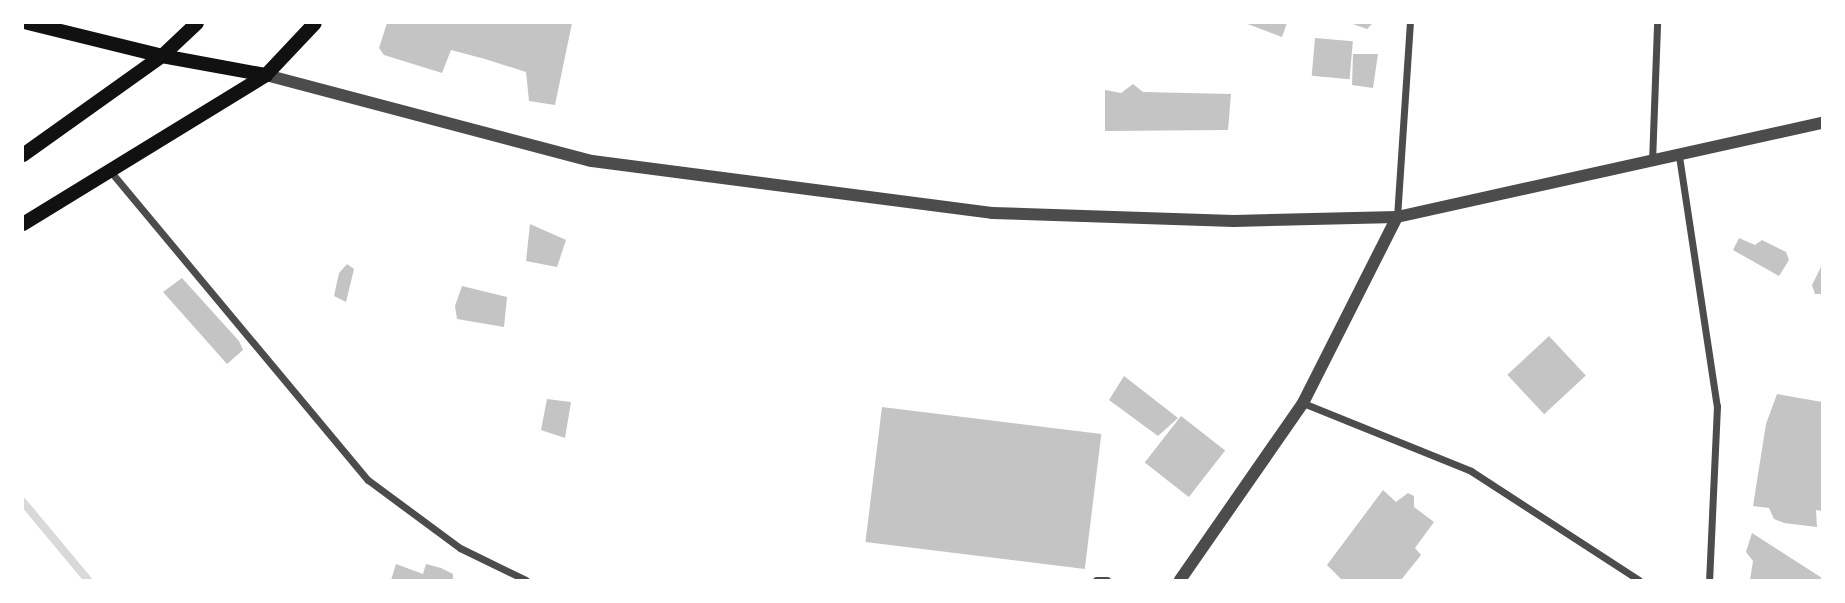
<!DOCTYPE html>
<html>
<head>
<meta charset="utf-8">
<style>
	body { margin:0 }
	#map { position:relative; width:1845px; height:603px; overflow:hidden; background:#fff; font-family:"Roboto Serif",serif }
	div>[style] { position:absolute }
	.stream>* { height:8px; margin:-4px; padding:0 4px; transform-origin:4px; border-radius:4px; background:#d9d9d9 }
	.building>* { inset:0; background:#c4c4c4; transform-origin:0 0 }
	.minor>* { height:7px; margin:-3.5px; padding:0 3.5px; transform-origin:3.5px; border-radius:3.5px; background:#4c4c4c }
	.tertiary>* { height:12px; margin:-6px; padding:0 6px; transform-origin:6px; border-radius:6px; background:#4c4c4c }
	.secondary>* { height:14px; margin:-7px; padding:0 7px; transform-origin:7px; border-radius:7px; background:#111 }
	span { translate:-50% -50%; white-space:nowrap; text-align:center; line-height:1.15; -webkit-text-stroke:6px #fff; paint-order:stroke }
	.frame { position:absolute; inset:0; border:24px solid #fff; pointer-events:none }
</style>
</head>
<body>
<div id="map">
	<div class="stream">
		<i style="left:23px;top:502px;width:102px;rotate:50.2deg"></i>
	</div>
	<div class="building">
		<i style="clip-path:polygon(387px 23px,572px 23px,555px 105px,529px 101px,526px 72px,485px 59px,451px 50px,442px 73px,384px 55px,379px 48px)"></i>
		<i style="clip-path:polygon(1245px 23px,1287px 23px,1282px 37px)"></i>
		<i style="clip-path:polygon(1350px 23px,1373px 23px,1367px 29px)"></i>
		<i style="left:1315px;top:38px;width:38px;height:38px;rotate:5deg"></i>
		<i style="clip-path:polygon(1353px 54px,1378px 54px,1373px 88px,1352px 85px)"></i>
		<i style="clip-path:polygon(1133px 84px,1143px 92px,1231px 94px,1228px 130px,1105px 131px,1105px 90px,1121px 93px)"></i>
		<i style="clip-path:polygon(530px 224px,566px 240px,557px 267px,526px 261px)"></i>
		<i style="clip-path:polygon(1739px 238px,1755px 245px,1762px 240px,1786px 252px,1789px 260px,1779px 276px,1733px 250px)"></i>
		<i style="clip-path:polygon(347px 264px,354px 269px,346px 302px,334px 296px,339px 273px)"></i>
		<i style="clip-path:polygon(1822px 265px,1822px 294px,1815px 294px,1812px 285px)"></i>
		<i style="clip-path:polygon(182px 278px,239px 341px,243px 350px,227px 364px,163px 292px)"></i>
		<i style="clip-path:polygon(462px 286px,507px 297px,504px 327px,457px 319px,455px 306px)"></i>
		<i style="left:1549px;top:336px;width:54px;height:57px;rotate:47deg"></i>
		<i style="clip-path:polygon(1124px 376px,1178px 418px,1158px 436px,1109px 400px)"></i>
		<i style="clip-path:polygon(1777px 394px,1822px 402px,1822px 511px,1816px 510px,1817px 527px,1784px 523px,1774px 519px,1769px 508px,1753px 506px,1766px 424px)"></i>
		<i style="clip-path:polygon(547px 399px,571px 402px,565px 438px,541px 430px)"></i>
		<i style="left:882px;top:407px;width:221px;height:136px;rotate:7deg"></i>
		<i style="left:1181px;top:416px;width:56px;height:59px;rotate:38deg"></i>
		<i style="clip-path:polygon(1383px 490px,1396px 502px,1408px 493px,1414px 496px,1414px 507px,1434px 522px,1415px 548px,1421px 555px,1401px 580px,1342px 580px,1327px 565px)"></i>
		<i style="clip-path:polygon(1752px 533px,1822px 578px,1822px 580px,1750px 580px,1753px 561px,1746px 552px)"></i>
		<i style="clip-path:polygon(396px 564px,423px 574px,426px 564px,441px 568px,453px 574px,453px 580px,391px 580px)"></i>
	</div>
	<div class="minor">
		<i style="left:1679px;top:156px;width:253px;rotate:81.4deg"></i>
		<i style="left:1717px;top:406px;width:174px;rotate:92.6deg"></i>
		<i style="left:1652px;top:162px;width:139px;rotate:-87.9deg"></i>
		<i style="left:111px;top:172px;width:401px;rotate:50.2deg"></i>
		<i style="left:368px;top:480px;width:114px;rotate:36.5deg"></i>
		<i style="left:460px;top:548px;width:73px;rotate:25.9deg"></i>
		<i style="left:1397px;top:217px;width:194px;rotate:-86.2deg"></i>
		<i style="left:1303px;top:403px;width:181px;rotate:22deg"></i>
		<i style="left:1471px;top:471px;width:200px;rotate:33deg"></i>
		<i style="left:1096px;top:580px;width:11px"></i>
	</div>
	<div class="tertiary">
		<i style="left:266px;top:75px;width:337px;rotate:14.8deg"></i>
		<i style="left:592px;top:161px;width:403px;rotate:7.4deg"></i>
		<i style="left:992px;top:213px;width:242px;rotate:1.9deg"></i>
		<i style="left:1234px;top:221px;width:163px;rotate:-1.4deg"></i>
		<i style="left:1397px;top:217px;width:435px;rotate:-12.5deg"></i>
		<i style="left:1180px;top:580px;width:216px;rotate:-55.2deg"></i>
		<i style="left:1303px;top:403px;width:208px;rotate:-63.2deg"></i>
	</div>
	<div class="secondary">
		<i style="left:28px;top:23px;width:138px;rotate:13.8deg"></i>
		<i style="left:162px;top:56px;width:106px;rotate:10.4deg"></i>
		<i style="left:23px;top:155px;width:171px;rotate:-35.5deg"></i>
		<i style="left:162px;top:56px;width:48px;rotate:-43.3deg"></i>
		<i style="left:23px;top:224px;width:285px;rotate:-31.5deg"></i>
		<i style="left:266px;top:75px;width:71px;rotate:-46.7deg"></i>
	</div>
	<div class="frame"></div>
</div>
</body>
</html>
